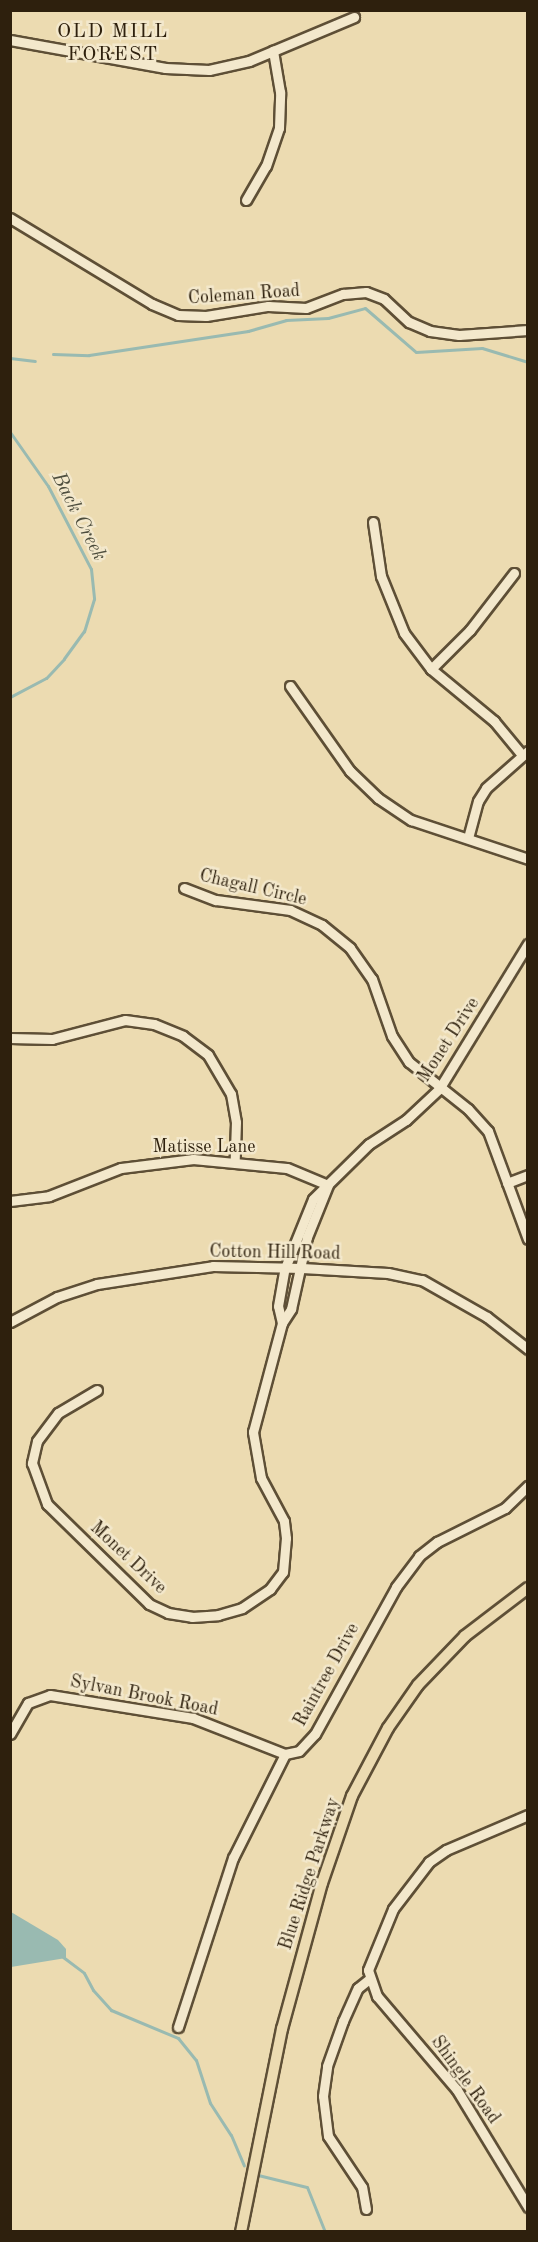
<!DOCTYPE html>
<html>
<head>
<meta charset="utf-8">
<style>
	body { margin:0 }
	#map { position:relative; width:538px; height:2242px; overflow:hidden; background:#ecdbb1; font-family:"Old Standard TT",serif }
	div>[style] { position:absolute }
	.water>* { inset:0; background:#99bab1 }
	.stream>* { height:3px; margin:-1.5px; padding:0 1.5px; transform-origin:1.5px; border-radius:1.5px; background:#99bab1 }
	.roads { filter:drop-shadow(2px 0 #5e4f36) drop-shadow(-2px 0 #5e4f36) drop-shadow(0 2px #5e4f36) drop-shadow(0 -2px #5e4f36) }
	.minor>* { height:9px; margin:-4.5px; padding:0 4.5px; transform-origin:4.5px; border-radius:4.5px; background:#f3e8cc }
	.major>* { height:10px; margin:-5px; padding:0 5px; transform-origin:5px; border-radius:5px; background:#ecdbb1 }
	span { translate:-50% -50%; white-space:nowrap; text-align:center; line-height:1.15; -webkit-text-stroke:5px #f3e8cc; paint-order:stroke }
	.street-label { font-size:18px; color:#2e200d }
	.neighbourhood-label { font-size:20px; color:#2e200d; letter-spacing:1.5px }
	.water-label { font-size:20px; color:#4e4e3e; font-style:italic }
	.frame { position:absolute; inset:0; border:12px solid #2e200d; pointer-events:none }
</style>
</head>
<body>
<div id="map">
	<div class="water">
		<i style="clip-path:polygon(11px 1912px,58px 1940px,66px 1949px,66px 1958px,11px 1967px)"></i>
	</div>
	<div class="stream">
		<i style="left:53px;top:354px;width:36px;rotate:2deg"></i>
		<i style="left:89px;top:355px;width:161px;rotate:-8.6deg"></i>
		<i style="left:248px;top:331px;width:40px;rotate:-16deg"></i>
		<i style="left:286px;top:320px;width:42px;rotate:-2.7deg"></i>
		<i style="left:328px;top:318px;width:38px;rotate:-15deg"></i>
		<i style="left:365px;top:308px;width:67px;rotate:40.8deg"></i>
		<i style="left:416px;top:352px;width:66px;rotate:-3.5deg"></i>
		<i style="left:482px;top:348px;width:48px;rotate:16.9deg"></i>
		<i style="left:10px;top:358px;width:25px;rotate:7deg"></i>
		<i style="left:10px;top:432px;width:66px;rotate:54.9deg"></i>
		<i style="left:48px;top:486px;width:93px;rotate:62.6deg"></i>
		<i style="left:91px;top:569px;width:30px;rotate:84deg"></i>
		<i style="left:94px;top:599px;width:34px;rotate:107deg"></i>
		<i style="left:84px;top:631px;width:34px;rotate:126deg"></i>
		<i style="left:64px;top:659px;width:26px;rotate:133deg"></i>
		<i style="left:46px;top:678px;width:41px;rotate:152.2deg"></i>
		<i style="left:63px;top:1957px;width:26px;rotate:37deg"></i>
		<i style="left:84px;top:1973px;width:19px;rotate:62deg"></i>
		<i style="left:93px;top:1990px;width:27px;rotate:48deg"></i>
		<i style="left:111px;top:2010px;width:73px;rotate:22.7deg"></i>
		<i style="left:178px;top:2038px;width:28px;rotate:51deg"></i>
		<i style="left:196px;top:2060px;width:45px;rotate:72deg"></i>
		<i style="left:210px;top:2103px;width:38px;rotate:57deg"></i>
		<i style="left:231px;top:2135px;width:33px;rotate:67deg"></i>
		<i style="left:258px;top:2175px;width:50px;rotate:13.8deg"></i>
		<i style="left:307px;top:2187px;width:48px;rotate:68.2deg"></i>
	</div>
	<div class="roads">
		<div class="minor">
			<i style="left:10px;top:40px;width:158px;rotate:10.2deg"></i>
			<i style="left:165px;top:68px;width:44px;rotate:2.6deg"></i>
			<i style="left:209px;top:70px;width:41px;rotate:-12.7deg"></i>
			<i style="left:249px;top:61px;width:114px;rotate:-22.7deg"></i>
			<i style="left:246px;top:200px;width:39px;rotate:-60deg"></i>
			<i style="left:266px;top:166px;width:40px;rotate:-71.1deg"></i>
			<i style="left:279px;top:128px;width:36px;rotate:-88deg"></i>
			<i style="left:280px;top:92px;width:42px;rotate:-99.7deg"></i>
			<i style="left:10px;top:218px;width:166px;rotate:31.2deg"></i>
			<i style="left:152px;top:304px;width:28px;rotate:23deg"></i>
			<i style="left:178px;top:315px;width:28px;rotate:2deg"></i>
			<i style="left:206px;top:316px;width:63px;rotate:-9.2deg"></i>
			<i style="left:268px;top:306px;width:38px;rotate:3deg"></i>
			<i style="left:306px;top:308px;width:40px;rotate:-21deg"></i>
			<i style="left:343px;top:294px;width:23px;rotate:-5deg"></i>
			<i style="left:366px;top:292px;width:19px;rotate:21deg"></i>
			<i style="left:384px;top:299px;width:34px;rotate:43deg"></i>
			<i style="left:409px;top:322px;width:23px;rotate:23deg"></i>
			<i style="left:430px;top:331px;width:29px;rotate:8deg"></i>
			<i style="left:459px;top:335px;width:69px;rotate:-4.1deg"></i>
			<i style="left:373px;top:522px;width:55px;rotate:81.6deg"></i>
			<i style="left:381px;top:576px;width:61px;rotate:68deg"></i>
			<i style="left:404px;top:633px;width:45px;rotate:53.1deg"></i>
			<i style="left:431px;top:669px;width:82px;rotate:39.5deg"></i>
			<i style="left:494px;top:721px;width:44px;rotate:50.5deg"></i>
			<i style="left:431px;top:669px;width:55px;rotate:-45deg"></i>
			<i style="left:470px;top:630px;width:72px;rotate:-52.3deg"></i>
			<i style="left:290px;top:686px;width:104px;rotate:54.8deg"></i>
			<i style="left:350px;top:771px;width:39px;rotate:44deg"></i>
			<i style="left:378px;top:798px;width:40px;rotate:34deg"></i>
			<i style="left:411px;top:820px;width:123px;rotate:18.4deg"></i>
			<i style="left:468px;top:838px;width:38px;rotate:-75deg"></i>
			<i style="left:478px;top:801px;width:15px;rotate:-58deg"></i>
			<i style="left:486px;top:788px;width:56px;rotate:-41.4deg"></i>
			<i style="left:184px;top:888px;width:34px;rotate:21deg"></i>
			<i style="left:216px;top:900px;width:75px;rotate:7.7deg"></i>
			<i style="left:290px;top:910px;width:35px;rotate:25deg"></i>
			<i style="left:322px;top:925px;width:36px;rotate:39deg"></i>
			<i style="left:350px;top:948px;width:38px;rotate:55deg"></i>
			<i style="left:372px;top:979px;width:60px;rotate:70.7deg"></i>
			<i style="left:392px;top:1036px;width:31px;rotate:57deg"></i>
			<i style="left:409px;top:1062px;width:75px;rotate:38.5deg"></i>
			<i style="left:468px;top:1109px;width:30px;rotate:48deg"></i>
			<i style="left:488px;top:1131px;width:115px;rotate:69.7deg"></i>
			<i style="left:10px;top:1038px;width:42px;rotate:1.4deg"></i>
			<i style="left:52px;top:1039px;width:75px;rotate:-14.6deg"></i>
			<i style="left:125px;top:1020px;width:29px;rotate:8deg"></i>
			<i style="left:154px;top:1024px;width:31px;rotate:22deg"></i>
			<i style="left:183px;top:1036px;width:31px;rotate:37deg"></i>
			<i style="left:208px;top:1055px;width:45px;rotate:59.5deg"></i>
			<i style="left:231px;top:1094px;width:28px;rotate:80deg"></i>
			<i style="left:236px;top:1122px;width:38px;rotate:92deg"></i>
			<i style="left:507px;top:1183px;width:22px;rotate:-21deg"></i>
			<i style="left:10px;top:1201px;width:39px;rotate:-7deg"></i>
			<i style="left:49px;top:1196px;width:77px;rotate:-21.3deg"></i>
			<i style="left:121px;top:1168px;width:73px;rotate:-7.1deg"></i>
			<i style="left:193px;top:1159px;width:94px;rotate:5.5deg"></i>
			<i style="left:287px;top:1168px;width:44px;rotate:22.5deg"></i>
			<i style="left:10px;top:1322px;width:53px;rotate:-28deg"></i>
			<i style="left:57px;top:1297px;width:42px;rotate:-18deg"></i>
			<i style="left:97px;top:1284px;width:117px;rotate:-8.8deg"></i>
			<i style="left:213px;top:1266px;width:89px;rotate:1.3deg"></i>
			<i style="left:302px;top:1268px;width:86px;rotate:3.3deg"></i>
			<i style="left:388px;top:1273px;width:35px;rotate:12deg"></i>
			<i style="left:422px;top:1280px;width:75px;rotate:29.6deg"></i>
			<i style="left:487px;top:1317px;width:52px;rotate:38deg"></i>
			<i style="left:282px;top:1323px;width:17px;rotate:-103deg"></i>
			<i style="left:278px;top:1306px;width:39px;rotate:-80deg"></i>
			<i style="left:285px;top:1268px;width:74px;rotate:-67.9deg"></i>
			<i style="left:313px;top:1199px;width:78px;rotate:-44.5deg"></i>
			<i style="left:369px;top:1144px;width:44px;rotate:-33deg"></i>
			<i style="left:406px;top:1120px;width:45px;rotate:-43.2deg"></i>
			<i style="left:439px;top:1089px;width:170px;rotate:-58.5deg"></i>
			<i style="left:97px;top:1390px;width:45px;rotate:149.5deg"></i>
			<i style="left:58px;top:1413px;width:35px;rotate:127deg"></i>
			<i style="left:37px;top:1441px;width:23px;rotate:103deg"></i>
			<i style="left:32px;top:1463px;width:44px;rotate:69.9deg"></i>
			<i style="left:47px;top:1504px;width:143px;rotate:44.4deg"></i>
			<i style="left:149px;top:1604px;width:21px;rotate:25deg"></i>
			<i style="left:168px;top:1613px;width:24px;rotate:9deg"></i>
			<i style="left:192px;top:1617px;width:26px;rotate:-4deg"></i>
			<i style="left:218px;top:1615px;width:25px;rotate:-16deg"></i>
			<i style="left:242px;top:1608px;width:34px;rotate:-34deg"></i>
			<i style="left:270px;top:1589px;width:21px;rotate:-53deg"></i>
			<i style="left:283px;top:1572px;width:34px;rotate:-85deg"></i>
			<i style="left:286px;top:1538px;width:17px;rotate:-97deg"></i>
			<i style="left:284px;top:1521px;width:49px;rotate:-118.1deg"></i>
			<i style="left:261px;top:1478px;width:47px;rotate:-99.9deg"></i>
			<i style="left:253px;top:1432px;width:113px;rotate:-75.1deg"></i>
			<i style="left:282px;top:1323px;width:17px;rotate:-57deg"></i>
			<i style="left:291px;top:1309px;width:74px;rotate:-77.5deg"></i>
			<i style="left:307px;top:1237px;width:56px;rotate:-68deg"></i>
			<i style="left:10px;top:1734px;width:36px;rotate:-60deg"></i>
			<i style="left:28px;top:1703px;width:23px;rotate:-20deg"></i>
			<i style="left:50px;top:1695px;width:145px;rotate:9.1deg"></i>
			<i style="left:193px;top:1718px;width:99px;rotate:21.4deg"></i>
			<i style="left:528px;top:1815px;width:89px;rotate:156.9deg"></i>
			<i style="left:446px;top:1850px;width:21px;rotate:145deg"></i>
			<i style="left:429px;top:1862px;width:59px;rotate:127.5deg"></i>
			<i style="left:393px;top:1909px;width:66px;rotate:112.3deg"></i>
			<i style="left:368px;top:1970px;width:28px;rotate:71deg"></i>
			<i style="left:377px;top:1996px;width:123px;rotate:49.6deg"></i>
			<i style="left:457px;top:2090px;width:137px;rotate:58.7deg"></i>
			<i style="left:178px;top:2027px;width:178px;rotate:-72deg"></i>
			<i style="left:233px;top:1858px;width:116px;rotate:-63.4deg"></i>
			<i style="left:285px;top:1754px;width:14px;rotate:-12deg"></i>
			<i style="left:299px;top:1751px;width:23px;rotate:-47deg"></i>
			<i style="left:315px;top:1734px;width:168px;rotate:-61.1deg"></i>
			<i style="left:396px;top:1587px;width:39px;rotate:-53deg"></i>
			<i style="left:419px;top:1556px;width:23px;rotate:-38deg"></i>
			<i style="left:437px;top:1542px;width:76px;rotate:-26.6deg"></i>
			<i style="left:505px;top:1508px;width:32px;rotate:-44deg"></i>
			<i style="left:366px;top:2209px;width:22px;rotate:-100deg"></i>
			<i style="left:362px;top:2187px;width:61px;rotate:-123.7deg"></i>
			<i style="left:328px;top:2136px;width:40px;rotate:-97.1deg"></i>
			<i style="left:323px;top:2096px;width:30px;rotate:-82deg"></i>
			<i style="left:327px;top:2066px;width:48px;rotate:-70.4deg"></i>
			<i style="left:343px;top:2021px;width:36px;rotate:-66deg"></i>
			<i style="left:358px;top:1988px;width:14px;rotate:-39deg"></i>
		</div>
		<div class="major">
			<i style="left:241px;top:2232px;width:207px;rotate:-78.6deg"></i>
			<i style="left:282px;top:2029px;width:151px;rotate:-74.7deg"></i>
			<i style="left:322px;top:1883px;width:92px;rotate:-71deg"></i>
			<i style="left:352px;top:1796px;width:77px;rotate:-62.1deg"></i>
			<i style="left:388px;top:1728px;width:52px;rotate:-55.1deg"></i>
			<i style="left:418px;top:1685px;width:68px;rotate:-46.2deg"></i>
			<i style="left:465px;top:1636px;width:79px;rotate:-37.3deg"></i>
		</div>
	</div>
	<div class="street-label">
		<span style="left:244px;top:295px;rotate:-4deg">Coleman Road</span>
		<span style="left:253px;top:888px;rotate:13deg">Chagall Circle</span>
		<span style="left:449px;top:1040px;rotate:-57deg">Monet Drive</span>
		<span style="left:204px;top:1147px">Matisse Lane</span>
		<span style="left:275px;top:1253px;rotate:1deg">Cotton Hill Road</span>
		<span style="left:128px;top:1558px;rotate:43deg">Monet Drive</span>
		<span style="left:327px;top:1675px;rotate:-61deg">Raintree Drive</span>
		<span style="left:144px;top:1696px;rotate:11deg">Sylvan Brook Road</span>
		<span style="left:310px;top:1874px;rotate:-72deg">Blue Ridge Parkway</span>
		<span style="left:465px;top:2080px;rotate:54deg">Shingle Road</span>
	</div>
	<div class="neighbourhood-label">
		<span style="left:113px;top:44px">OLD MILL<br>FOREST</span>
	</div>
	<div class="water-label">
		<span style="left:78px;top:517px;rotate:63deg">Back Creek</span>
	</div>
	<div class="frame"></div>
</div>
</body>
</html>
